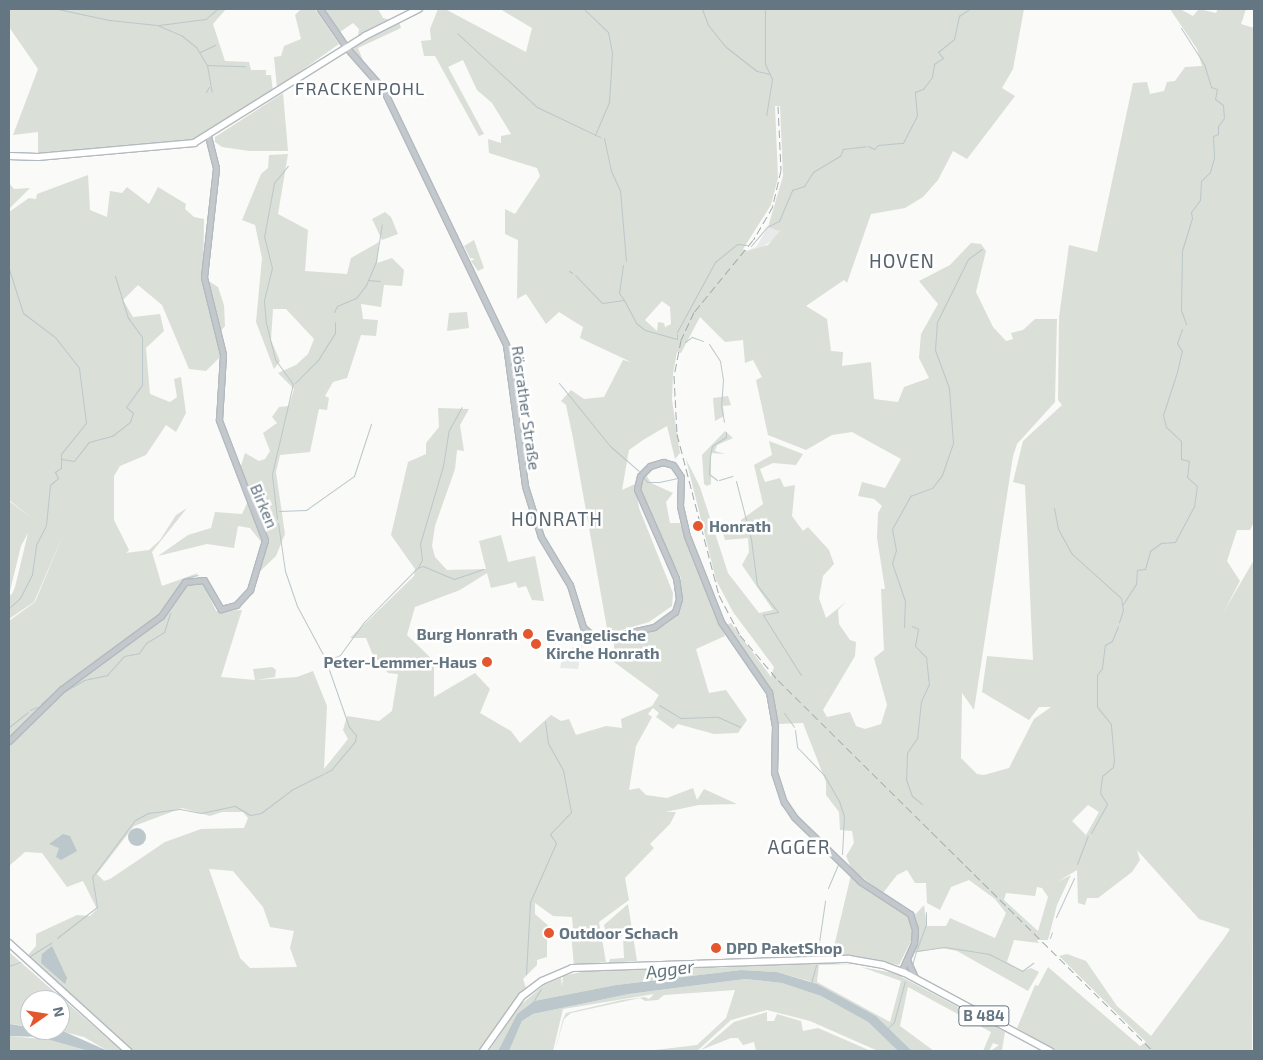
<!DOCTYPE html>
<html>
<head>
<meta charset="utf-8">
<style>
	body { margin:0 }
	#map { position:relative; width:1263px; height:1060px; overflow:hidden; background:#fafaf8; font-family:"Exo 2",sans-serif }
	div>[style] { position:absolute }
	.built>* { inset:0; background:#e8e9e9 }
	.green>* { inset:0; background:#dadfd7 }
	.water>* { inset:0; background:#bbc7cb }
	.round { border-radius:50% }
	.stream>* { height:1px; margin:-0.5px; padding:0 0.5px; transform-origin:0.5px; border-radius:0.5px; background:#bbc7cb }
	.roads { filter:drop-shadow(1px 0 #b3babf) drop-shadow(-1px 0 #b3babf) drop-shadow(0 1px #b3babf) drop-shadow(0 -1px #b3babf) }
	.tertiary>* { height:5px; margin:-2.5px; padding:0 2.5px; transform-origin:2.5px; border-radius:2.5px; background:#c3c8cc }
	.secondary>* { height:5.5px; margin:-2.75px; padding:0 2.75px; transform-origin:2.75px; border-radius:2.75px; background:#fff }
	.primary>* { height:6px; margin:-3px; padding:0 3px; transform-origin:3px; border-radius:3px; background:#fff }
	.rail>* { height:1px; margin-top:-0.5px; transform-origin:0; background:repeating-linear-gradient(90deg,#a2aab0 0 8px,transparent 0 12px) }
	.dots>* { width:14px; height:14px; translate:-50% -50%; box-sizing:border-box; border:2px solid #fff; border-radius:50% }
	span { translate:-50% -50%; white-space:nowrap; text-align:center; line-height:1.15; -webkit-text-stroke:5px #fff; paint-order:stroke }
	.shield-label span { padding:1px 4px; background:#fff; border:1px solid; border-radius:4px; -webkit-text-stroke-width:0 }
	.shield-label { font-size:15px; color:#657683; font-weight:700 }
	.street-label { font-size:16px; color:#657683 }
	.poi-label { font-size:16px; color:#657683; font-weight:700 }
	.left { translate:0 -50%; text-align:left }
	.right { translate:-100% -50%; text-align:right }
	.neighbourhood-label { font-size:18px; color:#57646e; letter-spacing:1px }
	.water-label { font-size:18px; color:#60757c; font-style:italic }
	.quarter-label { font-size:19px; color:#57646e; letter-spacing:1px }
	.frame { position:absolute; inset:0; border:10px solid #657683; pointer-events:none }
	.north { position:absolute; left:20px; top:990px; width:50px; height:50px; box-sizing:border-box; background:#fff; border:1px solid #c1c8cd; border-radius:50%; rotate:77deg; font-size:14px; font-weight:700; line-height:20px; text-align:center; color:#657683 }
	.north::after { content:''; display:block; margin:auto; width:18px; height:22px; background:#e4572e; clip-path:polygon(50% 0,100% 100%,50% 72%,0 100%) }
</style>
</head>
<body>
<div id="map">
	<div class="built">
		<i style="clip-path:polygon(768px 227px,780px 230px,777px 237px,760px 249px,746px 251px,756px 247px)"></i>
		<i style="clip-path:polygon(583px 644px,578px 669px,560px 668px,564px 651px)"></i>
	</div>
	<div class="green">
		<i style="clip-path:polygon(9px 9px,226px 9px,213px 24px,225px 61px,249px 62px,251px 70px,266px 70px,266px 75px,271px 75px,273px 92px,192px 141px,38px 155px,38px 132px,13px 135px,38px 69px,9px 27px)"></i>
		<i style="clip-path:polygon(301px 9px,315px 9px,339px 44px,277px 88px,274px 57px,281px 56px,284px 46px,301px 39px,295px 15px)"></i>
		<i style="clip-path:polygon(325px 9px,378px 9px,383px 18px,399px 22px,401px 28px,358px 48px,366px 68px,352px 48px,357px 43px,359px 29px,353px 23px,340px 32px)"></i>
		<i style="clip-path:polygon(evenodd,438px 9px,445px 9px,526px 52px,532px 28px,500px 9px,1024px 9px,1013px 69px,1002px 88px,1015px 96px,967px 159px,953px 151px,938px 180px,923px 197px,905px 208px,871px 214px,847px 283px,844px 280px,806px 306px,827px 319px,831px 351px,843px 352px,842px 366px,871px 362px,874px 399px,898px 402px,904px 387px,929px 378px,919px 358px,921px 334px,938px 304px,919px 281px,950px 265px,971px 243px,981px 244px,986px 251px,976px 292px,993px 327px,1006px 341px,1013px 339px,1011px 333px,1023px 330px,1035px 319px,1057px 319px,1055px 402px,1017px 444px,1013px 456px,974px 710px,962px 693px,961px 758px,977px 774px,984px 775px,1009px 768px,1034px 719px,1051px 707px,1039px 707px,1029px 720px,982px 692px,987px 656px,1033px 660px,1025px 485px,1013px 482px,1023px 441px,1062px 405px,1058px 400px,1059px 317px,1069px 245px,1097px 252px,1133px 83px,1147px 82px,1150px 94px,1164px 91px,1167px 82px,1175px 81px,1185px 67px,1202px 66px,1197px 49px,1170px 9px,1180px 9px,1193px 16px,1199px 9px,1216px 13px,1218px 9px,1246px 9px,1241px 24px,1254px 28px,1254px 522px,1250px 530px,1237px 530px,1227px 561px,1240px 581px,1223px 613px,1254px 560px,1252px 1051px,1055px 1051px,1017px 1028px,1035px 985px,1038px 986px,1048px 967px,1140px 1046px,1146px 1042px,1059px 956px,1067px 954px,1086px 961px,1117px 1006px,1151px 1036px,1225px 937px,1230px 929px,1199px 919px,1137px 850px,1140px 860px,1132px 872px,1098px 898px,1087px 898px,1085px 905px,1078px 903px,1077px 870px,1057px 882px,1071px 875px,1057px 905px,1048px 940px,1037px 940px,1039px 943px,1014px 940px,1007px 962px,1023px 971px,1031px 968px,1039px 972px,1028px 991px,957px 951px,942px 948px,913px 953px,918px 930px,914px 916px,924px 905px,927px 926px,946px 926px,950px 918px,995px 938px,1006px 913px,995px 899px,969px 880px,951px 887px,940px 910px,927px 903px,926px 883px,915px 883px,907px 870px,897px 875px,883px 893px,852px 870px,846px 856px,854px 843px,852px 831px,840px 830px,839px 812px,826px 795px,826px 782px,803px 723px,778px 724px,771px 691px,726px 625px,731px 623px,771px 677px,774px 667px,733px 612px,716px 580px,686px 459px,700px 487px,728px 573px,759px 613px,773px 610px,742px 565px,749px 552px,748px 538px,725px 540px,722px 530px,741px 527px,741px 520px,763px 504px,754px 465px,772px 455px,769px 441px,803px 454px,796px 465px,773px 463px,760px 469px,765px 482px,780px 478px,784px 487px,795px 485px,792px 516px,803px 531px,808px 527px,829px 550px,834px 564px,823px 576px,819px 598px,826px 618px,846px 602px,838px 610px,839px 624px,850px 640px,856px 642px,855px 656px,823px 710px,827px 717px,850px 712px,856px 726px,865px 729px,881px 724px,887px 705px,874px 658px,884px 650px,881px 589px,885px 589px,877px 538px,878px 513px,882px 506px,874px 499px,858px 496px,862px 482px,885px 488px,901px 459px,852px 432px,832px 435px,806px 450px,768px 435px,756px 380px,762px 377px,753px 360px,745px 363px,743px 340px,725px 342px,700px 317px,681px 353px,677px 352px,673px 374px,672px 400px,680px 453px,675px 459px,667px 426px,643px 440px,629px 450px,622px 490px,635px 484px,639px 508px,673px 593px,672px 606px,649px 622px,608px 634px,573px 438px,566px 405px,561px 401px,571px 390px,584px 399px,604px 397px,623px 360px,631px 362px,580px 338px,583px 327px,559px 312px,546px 324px,526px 294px,517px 299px,518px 240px,505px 234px,505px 209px,515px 214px,540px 176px,537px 168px,489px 153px,488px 139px,501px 143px,501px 136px,511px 134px,492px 103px,477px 90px,463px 60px,448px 67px,484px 134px,479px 136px,435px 56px,424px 56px,421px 41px,431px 40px,430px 29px,438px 9px,775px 106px,780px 106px,783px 176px,768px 227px,780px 231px,768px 245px,747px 251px,743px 249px,771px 205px,778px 178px,775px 106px,438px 9px,662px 301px,670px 307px,671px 324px,665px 327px,664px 323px,658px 322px,657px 331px,645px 320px,662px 301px,438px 9px,1088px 805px,1099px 812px,1086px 835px,1072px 821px,1088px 805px,438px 9px,1037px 887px,1042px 888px,1048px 897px,1038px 931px,1004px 900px,1006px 893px,1035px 896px,1037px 887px)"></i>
		<i style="clip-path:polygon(283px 93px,288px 151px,249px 151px,222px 147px,215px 142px,215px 137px)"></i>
		<i style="clip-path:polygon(288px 154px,278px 214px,308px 230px,305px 271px,347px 274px,351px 258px,379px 242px,377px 263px,392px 258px,404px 270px,402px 286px,384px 285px,381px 307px,361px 304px,363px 319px,378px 320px,376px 336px,361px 335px,347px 378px,333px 382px,325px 396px,329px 398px,327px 410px,319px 409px,310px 452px,280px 455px,276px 472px,285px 534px,276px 556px,255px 576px,266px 548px,250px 528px,238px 526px,234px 548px,207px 544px,158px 556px,188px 535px,211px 528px,215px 512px,242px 514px,248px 501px,238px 475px,245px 453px,259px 461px,265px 459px,270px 451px,263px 433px,277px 423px,272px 417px,279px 407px,289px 406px,294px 389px,278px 373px,296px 365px,308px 354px,314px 339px,286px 309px,273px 309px,271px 340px,280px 361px,274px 369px,256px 322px,262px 258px,255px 225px,242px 220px,261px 174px,268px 168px,269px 155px)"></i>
		<i style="clip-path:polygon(evenodd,88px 175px,90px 210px,107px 217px,110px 191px,122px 193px,127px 187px,149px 204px,158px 187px,186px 204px,185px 209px,194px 217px,204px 219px,203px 280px,221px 356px,206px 371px,189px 369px,162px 305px,138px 285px,123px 300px,133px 317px,160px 314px,164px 331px,146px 348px,150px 394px,170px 402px,177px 397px,174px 379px,181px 377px,186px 413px,176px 432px,166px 425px,146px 455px,120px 466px,114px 476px,114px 520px,129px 550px,126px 553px,149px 550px,160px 540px,176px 515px,187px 508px,152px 552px,162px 586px,198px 573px,192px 580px,204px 585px,216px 611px,242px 610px,221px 677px,255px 680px,253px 669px,272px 667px,276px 670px,275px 677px,256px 680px,297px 677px,313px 671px,327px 706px,324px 769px,348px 739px,343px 730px,347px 716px,379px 721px,392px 711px,398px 674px,388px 673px,372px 653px,366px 638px,350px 638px,414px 576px,415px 569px,391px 535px,408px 462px,426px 454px,426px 443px,439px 427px,438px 408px,469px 409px,460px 425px,464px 451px,457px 450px,455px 469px,435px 526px,432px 546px,435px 557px,447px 570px,486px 569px,479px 541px,501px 535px,508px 562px,535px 556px,544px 601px,532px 600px,526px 586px,518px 588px,516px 582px,491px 588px,487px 573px,460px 590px,415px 607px,407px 635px,434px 661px,434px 697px,475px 673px,490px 689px,480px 713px,511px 731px,520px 743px,551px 715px,561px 721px,569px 719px,576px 735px,606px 726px,622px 728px,621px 719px,652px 706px,659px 695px,614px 662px,614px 639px,665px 625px,681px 604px,681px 578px,642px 499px,641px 478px,645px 473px,651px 483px,673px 493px,666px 502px,670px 523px,680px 523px,725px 636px,696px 649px,709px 693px,726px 690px,747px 720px,738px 733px,714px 734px,678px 724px,673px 729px,656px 717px,659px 713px,653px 708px,648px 714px,652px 717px,636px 746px,629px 790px,639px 788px,646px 795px,667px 798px,693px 788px,697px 800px,704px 789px,737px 804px,699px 805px,665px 812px,676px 812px,670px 824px,650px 844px,654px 848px,625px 878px,629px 900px,599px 922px,606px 962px,574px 966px,571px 932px,577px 939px,595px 940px,599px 931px,573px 929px,572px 917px,553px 916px,535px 903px,535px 914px,552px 929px,552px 936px,547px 936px,547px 957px,537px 960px,537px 965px,523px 979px,526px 988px,480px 1051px,133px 1051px,27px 956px,36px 946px,36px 934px,77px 915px,90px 916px,97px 909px,83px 881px,67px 887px,42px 853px,25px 852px,9px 866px,9px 743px,60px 689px,9px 738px,9px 621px,35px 602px,66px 528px,34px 602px,9px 619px,9px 596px,12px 594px,15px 587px,28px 533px,21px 546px,9px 595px,9px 501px,33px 519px,9px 500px,9px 212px,29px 198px,36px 199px,37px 194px,88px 175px,182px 808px,210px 816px,222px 812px,243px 812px,248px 818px,244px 828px,201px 829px,165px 842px,110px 879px,104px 881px,97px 874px,134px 826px,182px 808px,88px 175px,209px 869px,233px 871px,263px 907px,270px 927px,294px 931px,290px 948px,297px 967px,250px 968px,240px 958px,209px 869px)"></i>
		<i style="clip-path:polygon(9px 183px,14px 189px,30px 188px,9px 209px)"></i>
		<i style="clip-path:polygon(385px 212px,391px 217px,398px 234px,382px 240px,372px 219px)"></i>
		<i style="clip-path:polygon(474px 240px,484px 268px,478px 271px,471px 261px,475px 259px,470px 258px,464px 246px)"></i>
		<i style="clip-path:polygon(207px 280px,218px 287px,224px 305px,225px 326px,220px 332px)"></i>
		<i style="clip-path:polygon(467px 312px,469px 328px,447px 331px,449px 313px)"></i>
		<i style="clip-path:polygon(728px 396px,731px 405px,723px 406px,724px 416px,715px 421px,713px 398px)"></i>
		<i style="clip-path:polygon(725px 431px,733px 438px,717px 445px,715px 451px,725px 454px,711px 453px,711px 484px,707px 486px,704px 484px,702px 455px)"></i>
		<i style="clip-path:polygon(851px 875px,871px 893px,905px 911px,911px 920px,913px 937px,899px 965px,856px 957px,815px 958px,832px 955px)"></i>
		<i style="clip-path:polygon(628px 904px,637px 961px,609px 963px,610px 959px,624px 958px,623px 936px,607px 938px,604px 925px)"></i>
		<i style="clip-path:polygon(9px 952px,122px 1051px,108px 1051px,84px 1037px,56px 1030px,60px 1030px,60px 1000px,30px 1000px,30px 1026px,9px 1024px)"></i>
		<i style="clip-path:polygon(811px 963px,860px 964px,819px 965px,817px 982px,890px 1022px,901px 981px,861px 967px,894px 973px,1005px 1032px,1002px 1050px,992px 1050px,999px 1045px,993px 1043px,989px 1051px,983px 1051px,991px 1032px,908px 987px,900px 1026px,934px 1051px,912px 1051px,876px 1016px,809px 981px,777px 972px,741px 970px,616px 985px,534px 1001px,517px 1014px,498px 1051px,489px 1051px,518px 1007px,544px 985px,561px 978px,562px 987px,563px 976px,599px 968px,667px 967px,604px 967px,583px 969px,589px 967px,637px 965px,729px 965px,711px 968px)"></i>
		<i style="clip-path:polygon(745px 979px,782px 983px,821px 996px,868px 1022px,898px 1051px,878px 1051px,810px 1021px,767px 1010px,731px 1020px,697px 1051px,647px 1051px,697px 1045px,726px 1018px,735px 990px,664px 995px,658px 1000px,645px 1001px,640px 998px,571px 1013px,564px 1019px,555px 1051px,563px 1019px,566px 1013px,622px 1000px,645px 997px,649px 999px,654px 994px,563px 1009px,553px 1051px,509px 1051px,522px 1021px,533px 1014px,629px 994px)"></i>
		<i style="clip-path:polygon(767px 1012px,767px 1021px,774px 1021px,777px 1014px,801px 1021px,803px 1031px,818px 1028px,871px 1051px,756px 1051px,754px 1042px,743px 1045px,738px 1038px,731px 1038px,701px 1050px,734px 1022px)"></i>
		<i style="clip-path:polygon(9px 1036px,54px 1040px,89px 1051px,9px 1051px)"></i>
	</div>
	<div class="water">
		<i class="round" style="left:128px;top:828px;width:18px;height:18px"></i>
		<i style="clip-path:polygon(63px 834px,70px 836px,77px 851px,61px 860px,56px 857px,59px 848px,49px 844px)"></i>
		<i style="clip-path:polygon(52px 946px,67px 978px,65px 984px,41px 963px,42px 954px)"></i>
		<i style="clip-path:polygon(741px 970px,777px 972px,817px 984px,876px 1016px,912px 1051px,898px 1051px,868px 1022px,821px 996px,782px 983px,745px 979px,629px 994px,533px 1014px,522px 1021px,509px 1051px,498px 1051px,517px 1014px,534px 1001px,616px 985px)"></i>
		<i style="clip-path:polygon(9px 1024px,65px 1032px,108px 1051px,89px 1051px,40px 1037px,9px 1036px)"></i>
	</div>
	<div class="stream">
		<i style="left:58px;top:9px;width:52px;rotate:12.2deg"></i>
		<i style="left:109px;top:20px;width:48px;rotate:5.9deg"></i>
		<i style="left:157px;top:25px;width:26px;rotate:23deg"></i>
		<i style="left:181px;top:35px;width:19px;rotate:39deg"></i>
		<i style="left:196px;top:47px;width:21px;rotate:59deg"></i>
		<i style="left:207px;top:65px;width:27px;rotate:80deg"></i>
		<i style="left:584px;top:9px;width:33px;rotate:44deg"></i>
		<i style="left:608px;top:32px;width:21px;rotate:79deg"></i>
		<i style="left:612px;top:53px;width:49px;rotate:93.5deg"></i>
		<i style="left:609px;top:102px;width:36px;rotate:113deg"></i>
		<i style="left:702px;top:9px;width:17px;rotate:69deg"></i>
		<i style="left:708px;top:25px;width:28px;rotate:51deg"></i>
		<i style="left:726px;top:47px;width:39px;rotate:38deg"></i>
		<i style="left:757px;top:71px;width:13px;rotate:13deg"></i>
		<i style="left:765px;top:9px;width:55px;rotate:90deg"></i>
		<i style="left:765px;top:64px;width:17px;rotate:65deg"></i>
		<i style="left:772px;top:79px;width:37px;rotate:99deg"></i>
		<i style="left:159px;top:25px;width:47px;rotate:-7.3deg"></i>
		<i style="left:206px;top:19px;width:15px;rotate:-42deg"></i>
		<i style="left:1181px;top:28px;width:43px;rotate:57.4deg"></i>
		<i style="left:1204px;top:64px;width:24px;rotate:73deg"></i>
		<i style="left:1211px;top:87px;width:6px;rotate:18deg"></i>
		<i style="left:1217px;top:89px;width:10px;rotate:101deg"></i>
		<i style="left:1215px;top:99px;width:10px;rotate:37deg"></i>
		<i style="left:1223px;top:105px;width:13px;rotate:86deg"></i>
		<i style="left:1224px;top:118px;width:10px;rotate:127deg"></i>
		<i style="left:1218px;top:126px;width:8px;rotate:90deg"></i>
		<i style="left:1218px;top:134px;width:5px;rotate:158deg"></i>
		<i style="left:1213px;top:136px;width:22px;rotate:87deg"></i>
		<i style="left:1214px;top:158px;width:15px;rotate:106deg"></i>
		<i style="left:1210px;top:172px;width:13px;rotate:135deg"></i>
		<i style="left:1201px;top:181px;width:19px;rotate:93deg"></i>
		<i style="left:1200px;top:200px;width:15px;rotate:127deg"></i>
		<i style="left:1191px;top:212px;width:6px;rotate:81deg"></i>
		<i style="left:1192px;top:218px;width:34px;rotate:107deg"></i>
		<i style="left:1182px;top:251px;width:59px;rotate:91deg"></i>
		<i style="left:1181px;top:310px;width:15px;rotate:70deg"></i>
		<i style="left:457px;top:33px;width:109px;rotate:42.8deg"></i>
		<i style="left:537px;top:107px;width:70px;rotate:25.5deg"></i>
		<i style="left:200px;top:52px;width:17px;rotate:-25deg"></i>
		<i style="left:207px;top:65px;width:38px;rotate:2deg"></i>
		<i style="left:206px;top:92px;width:6px;rotate:-59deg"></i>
		<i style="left:604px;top:138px;width:34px;rotate:78deg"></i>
		<i style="left:611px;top:171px;width:21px;rotate:65deg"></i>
		<i style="left:620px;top:190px;width:71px;rotate:85.2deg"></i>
		<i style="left:868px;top:146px;width:7px;rotate:27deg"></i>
		<i style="left:874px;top:149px;width:6px;rotate:-45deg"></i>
		<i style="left:878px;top:145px;width:25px;rotate:-5deg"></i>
		<i style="left:903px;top:143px;width:30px;rotate:-63deg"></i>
		<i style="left:917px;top:116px;width:24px;rotate:-95deg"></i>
		<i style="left:915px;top:92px;width:9px;rotate:-21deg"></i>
		<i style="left:923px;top:89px;width:15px;rotate:-53deg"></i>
		<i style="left:932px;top:77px;width:13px;rotate:-81deg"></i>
		<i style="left:934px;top:64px;width:11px;rotate:-34deg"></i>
		<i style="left:943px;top:58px;width:8px;rotate:-130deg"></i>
		<i style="left:938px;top:52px;width:21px;rotate:-39deg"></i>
		<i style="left:954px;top:39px;width:24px;rotate:-78deg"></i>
		<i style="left:959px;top:16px;width:11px;rotate:-34deg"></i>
		<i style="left:840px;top:156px;width:8px;rotate:-67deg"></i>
		<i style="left:843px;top:149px;width:23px;rotate:-7deg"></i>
		<i style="left:751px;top:246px;width:25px;rotate:-50deg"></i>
		<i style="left:767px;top:227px;width:13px;rotate:-27deg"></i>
		<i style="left:779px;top:221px;width:34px;rotate:-67deg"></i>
		<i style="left:792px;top:190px;width:13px;rotate:-18deg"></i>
		<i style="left:804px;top:186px;width:17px;rotate:-57deg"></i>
		<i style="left:813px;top:172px;width:31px;rotate:-31deg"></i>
		<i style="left:9px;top:251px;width:1px;rotate:90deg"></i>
		<i style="left:623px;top:265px;width:28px;rotate:98deg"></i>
		<i style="left:619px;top:293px;width:9px;rotate:54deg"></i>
		<i style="left:9px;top:269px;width:46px;rotate:72.3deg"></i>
		<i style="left:23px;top:313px;width:40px;rotate:37deg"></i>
		<i style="left:55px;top:337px;width:39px;rotate:52deg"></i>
		<i style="left:79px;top:368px;width:55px;rotate:82.7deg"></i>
		<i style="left:86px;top:423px;width:40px;rotate:129deg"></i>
		<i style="left:61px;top:454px;width:5px;rotate:90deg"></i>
		<i style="left:569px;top:271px;width:4px;rotate:34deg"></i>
		<i style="left:575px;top:275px;width:39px;rotate:46deg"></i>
		<i style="left:602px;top:303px;width:22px;rotate:-8deg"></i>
		<i style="left:624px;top:300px;width:26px;rotate:62deg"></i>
		<i style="left:636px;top:323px;width:11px;rotate:38deg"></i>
		<i style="left:645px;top:330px;width:32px;rotate:16deg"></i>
		<i style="left:368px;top:280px;width:12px;rotate:5deg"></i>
		<i style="left:334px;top:312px;width:7px;rotate:-63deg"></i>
		<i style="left:337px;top:306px;width:21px;rotate:-23deg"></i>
		<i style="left:356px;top:298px;width:16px;rotate:-52deg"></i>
		<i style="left:366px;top:285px;width:26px;rotate:-67deg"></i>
		<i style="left:376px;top:261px;width:37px;rotate:-81deg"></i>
		<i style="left:677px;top:332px;width:80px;rotate:-61.5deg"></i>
		<i style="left:715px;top:262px;width:28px;rotate:-39deg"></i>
		<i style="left:737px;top:244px;width:10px;rotate:6deg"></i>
		<i style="left:677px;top:334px;width:5px;rotate:90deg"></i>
		<i style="left:685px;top:342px;width:9px;rotate:-36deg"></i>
		<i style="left:692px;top:337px;width:12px;rotate:20deg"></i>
		<i style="left:709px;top:344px;width:20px;rotate:57deg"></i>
		<i style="left:720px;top:361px;width:18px;rotate:81deg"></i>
		<i style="left:723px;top:379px;width:26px;rotate:94deg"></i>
		<i style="left:721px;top:405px;width:17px;rotate:80deg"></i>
		<i style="left:295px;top:383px;width:33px;rotate:-45deg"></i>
		<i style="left:318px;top:360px;width:32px;rotate:-58deg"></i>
		<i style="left:335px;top:333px;width:11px;rotate:-90deg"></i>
		<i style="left:559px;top:383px;width:81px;rotate:51deg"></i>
		<i style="left:610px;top:446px;width:38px;rotate:41deg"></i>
		<i style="left:272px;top:474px;width:92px;rotate:-76.9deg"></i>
		<i style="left:293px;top:384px;width:31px;rotate:-126deg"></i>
		<i style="left:275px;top:359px;width:36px;rotate:-104deg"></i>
		<i style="left:266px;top:324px;width:24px;rotate:-95deg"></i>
		<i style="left:264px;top:300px;width:33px;rotate:-76deg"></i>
		<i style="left:272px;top:268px;width:32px;rotate:-104deg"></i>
		<i style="left:264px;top:237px;width:55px;rotate:-79.5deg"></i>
		<i style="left:274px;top:183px;width:22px;rotate:-51deg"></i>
		<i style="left:272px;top:475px;width:44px;rotate:83.5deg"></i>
		<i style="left:643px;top:477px;width:6px;rotate:51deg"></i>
		<i style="left:647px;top:482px;width:12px"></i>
		<i style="left:659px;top:482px;width:19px;rotate:-12deg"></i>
		<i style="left:717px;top:480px;width:10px;rotate:-143deg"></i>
		<i style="left:709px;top:474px;width:17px;rotate:-87deg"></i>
		<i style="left:710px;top:457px;width:11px;rotate:-80deg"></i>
		<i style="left:712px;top:446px;width:17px;rotate:-33deg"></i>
		<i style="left:726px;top:437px;width:5px;rotate:-90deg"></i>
		<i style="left:719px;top:480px;width:14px;rotate:-17deg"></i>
		<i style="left:736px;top:481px;width:60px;rotate:75.5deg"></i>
		<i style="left:751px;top:539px;width:46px;rotate:82.6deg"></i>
		<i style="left:757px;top:585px;width:34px;rotate:52deg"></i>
		<i style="left:778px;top:612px;width:15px;rotate:169deg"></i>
		<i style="left:763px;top:615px;width:71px;rotate:57.7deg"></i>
		<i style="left:1054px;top:508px;width:21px;rotate:79deg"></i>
		<i style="left:1058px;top:529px;width:29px;rotate:61deg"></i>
		<i style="left:1072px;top:554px;width:66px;rotate:41.9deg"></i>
		<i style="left:1121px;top:598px;width:12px;rotate:81deg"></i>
		<i style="left:1123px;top:610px;width:13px;rotate:108deg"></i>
		<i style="left:279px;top:511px;width:27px;rotate:-2deg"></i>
		<i style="left:306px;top:510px;width:59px;rotate:-35.3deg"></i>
		<i style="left:354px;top:476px;width:55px;rotate:-71.9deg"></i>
		<i style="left:278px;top:523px;width:49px;rotate:81.7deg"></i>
		<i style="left:285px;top:571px;width:37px;rotate:71deg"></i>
		<i style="left:297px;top:606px;width:61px;rotate:61.8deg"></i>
		<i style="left:418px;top:567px;width:8px;rotate:-60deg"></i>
		<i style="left:422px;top:560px;width:16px;rotate:-97deg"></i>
		<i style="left:420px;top:544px;width:81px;rotate:-73.6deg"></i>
		<i style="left:443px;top:466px;width:36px;rotate:-81deg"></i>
		<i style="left:449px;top:430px;width:26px;rotate:-61deg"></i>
		<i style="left:185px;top:578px;width:13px;rotate:-13deg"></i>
		<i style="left:170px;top:598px;width:22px;rotate:-56deg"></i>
		<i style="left:1123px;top:604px;width:24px;rotate:-57deg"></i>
		<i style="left:1136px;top:584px;width:14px;rotate:-86deg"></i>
		<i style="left:1137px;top:570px;width:8px;rotate:-7deg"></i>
		<i style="left:1145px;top:569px;width:19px;rotate:-74deg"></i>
		<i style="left:1150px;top:551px;width:14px;rotate:-36deg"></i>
		<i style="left:1161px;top:543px;width:14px;rotate:-4deg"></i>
		<i style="left:1175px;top:542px;width:40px;rotate:-62deg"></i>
		<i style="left:1194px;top:507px;width:21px;rotate:-82deg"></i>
		<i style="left:1197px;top:486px;width:13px;rotate:-138deg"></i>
		<i style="left:1187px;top:477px;width:16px;rotate:-83deg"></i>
		<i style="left:1189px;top:461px;width:8px;rotate:-166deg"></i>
		<i style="left:1181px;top:459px;width:18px;rotate:-90deg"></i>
		<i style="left:1181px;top:441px;width:21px;rotate:-137deg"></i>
		<i style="left:1166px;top:427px;width:12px;rotate:-104deg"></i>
		<i style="left:1163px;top:415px;width:45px;rotate:-72deg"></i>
		<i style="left:1177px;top:372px;width:22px;rotate:-77deg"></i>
		<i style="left:1182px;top:351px;width:9px;rotate:-122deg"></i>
		<i style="left:1177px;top:343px;width:15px;rotate:-70deg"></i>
		<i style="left:9px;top:608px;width:15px;rotate:-42deg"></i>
		<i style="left:20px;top:598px;width:27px;rotate:-63deg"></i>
		<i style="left:32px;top:574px;width:29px;rotate:-82deg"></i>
		<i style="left:36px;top:545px;width:22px;rotate:-63deg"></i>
		<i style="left:46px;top:525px;width:40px;rotate:-84.3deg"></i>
		<i style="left:50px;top:485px;width:11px;rotate:-41deg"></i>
		<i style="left:58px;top:478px;width:7px;rotate:-117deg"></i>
		<i style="left:55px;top:472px;width:7px;rotate:-34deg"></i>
		<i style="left:61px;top:468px;width:9px;rotate:-90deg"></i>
		<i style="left:61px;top:459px;width:13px;rotate:9deg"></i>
		<i style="left:74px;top:461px;width:24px;rotate:-52deg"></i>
		<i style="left:89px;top:442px;width:24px;rotate:-15deg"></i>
		<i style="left:112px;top:436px;width:23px;rotate:-38deg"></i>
		<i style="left:130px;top:422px;width:9px;rotate:-72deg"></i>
		<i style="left:133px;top:413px;width:9px;rotate:-139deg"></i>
		<i style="left:126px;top:407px;width:27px;rotate:-54deg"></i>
		<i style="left:142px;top:385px;width:48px;rotate:-90deg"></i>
		<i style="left:142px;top:337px;width:24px;rotate:-126deg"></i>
		<i style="left:128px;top:318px;width:44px;rotate:-107.2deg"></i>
		<i style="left:912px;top:626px;width:7px;rotate:27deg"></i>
		<i style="left:918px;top:629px;width:17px;rotate:100deg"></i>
		<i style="left:915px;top:646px;width:16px;rotate:45deg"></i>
		<i style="left:926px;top:657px;width:27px;rotate:84deg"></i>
		<i style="left:929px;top:684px;width:19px;rotate:115deg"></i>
		<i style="left:921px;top:701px;width:37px;rotate:96deg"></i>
		<i style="left:917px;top:738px;width:18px;rotate:124deg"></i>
		<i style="left:907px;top:753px;width:26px;rotate:92deg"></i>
		<i style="left:906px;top:779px;width:18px;rotate:71deg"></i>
		<i style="left:912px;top:796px;width:13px;rotate:39deg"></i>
		<i style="left:904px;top:627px;width:26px;rotate:-88deg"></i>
		<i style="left:905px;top:601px;width:40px;rotate:-108.9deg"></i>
		<i style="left:892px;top:563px;width:14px;rotate:-73deg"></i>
		<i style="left:896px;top:550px;width:21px;rotate:-101deg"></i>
		<i style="left:892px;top:529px;width:38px;rotate:-61deg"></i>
		<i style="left:910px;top:496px;width:23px;rotate:-20deg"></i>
		<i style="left:932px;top:488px;width:16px;rotate:-52deg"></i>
		<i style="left:942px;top:475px;width:34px;rotate:-71deg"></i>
		<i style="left:953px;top:443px;width:55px;rotate:-94.2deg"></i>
		<i style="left:949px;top:388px;width:40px;rotate:-110.2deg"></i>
		<i style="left:935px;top:350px;width:28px;rotate:-86deg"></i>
		<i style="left:937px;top:322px;width:70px;rotate:-63.8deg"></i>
		<i style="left:968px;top:259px;width:17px;rotate:-36deg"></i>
		<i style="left:327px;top:661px;width:14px;rotate:-25deg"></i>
		<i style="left:340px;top:655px;width:41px;rotate:-54deg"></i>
		<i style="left:364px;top:622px;width:76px;rotate:-45.5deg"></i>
		<i style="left:417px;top:568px;width:6px;rotate:-18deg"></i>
		<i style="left:423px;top:566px;width:34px;rotate:23deg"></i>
		<i style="left:454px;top:579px;width:31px;rotate:-19deg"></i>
		<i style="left:60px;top:694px;width:28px;rotate:-30deg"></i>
		<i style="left:84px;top:680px;width:24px;rotate:-12deg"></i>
		<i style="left:107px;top:675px;width:25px;rotate:-48deg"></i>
		<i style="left:124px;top:656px;width:15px;rotate:-11deg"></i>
		<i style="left:139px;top:653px;width:12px;rotate:-55deg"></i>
		<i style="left:146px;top:643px;width:21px;rotate:-31deg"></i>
		<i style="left:164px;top:632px;width:20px;rotate:-72deg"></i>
		<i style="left:41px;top:704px;width:11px;rotate:-41deg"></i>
		<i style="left:659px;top:705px;width:26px;rotate:31deg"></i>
		<i style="left:681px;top:718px;width:37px;rotate:-2deg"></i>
		<i style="left:718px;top:717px;width:24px;rotate:24deg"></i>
		<i style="left:30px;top:710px;width:8px;rotate:-23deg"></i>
		<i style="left:784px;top:713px;width:17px;rotate:54deg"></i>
		<i style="left:9px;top:727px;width:24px;rotate:-38deg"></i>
		<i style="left:795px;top:730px;width:17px;rotate:83deg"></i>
		<i style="left:797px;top:747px;width:39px;rotate:46deg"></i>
		<i style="left:824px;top:775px;width:30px;rotate:60deg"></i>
		<i style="left:839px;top:801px;width:16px;rotate:72deg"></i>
		<i style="left:844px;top:816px;width:38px;rotate:93deg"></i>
		<i style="left:1091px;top:833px;width:33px;rotate:-61deg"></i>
		<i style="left:1107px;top:804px;width:13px;rotate:-122deg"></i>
		<i style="left:1100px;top:793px;width:17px;rotate:-83deg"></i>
		<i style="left:1102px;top:776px;width:14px;rotate:-39deg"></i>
		<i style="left:1113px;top:767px;width:7px;rotate:-82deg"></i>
		<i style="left:1114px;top:760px;width:36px;rotate:-95deg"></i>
		<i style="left:1111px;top:724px;width:22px;rotate:-129deg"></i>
		<i style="left:1097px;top:707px;width:32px;rotate:-90deg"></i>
		<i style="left:1097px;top:675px;width:9px;rotate:-54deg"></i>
		<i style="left:1102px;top:668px;width:23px;rotate:-83deg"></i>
		<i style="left:1105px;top:645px;width:8px;rotate:-30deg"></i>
		<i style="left:1112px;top:641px;width:16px;rotate:-68deg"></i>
		<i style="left:1077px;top:864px;width:30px;rotate:-69deg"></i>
		<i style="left:828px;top:888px;width:26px;rotate:-67deg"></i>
		<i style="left:1056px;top:917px;width:43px;rotate:-65.2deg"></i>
		<i style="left:57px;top:938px;width:51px;rotate:-37.8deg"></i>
		<i style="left:97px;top:907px;width:30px;rotate:-99deg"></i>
		<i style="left:92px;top:877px;width:71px;rotate:-53deg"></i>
		<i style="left:135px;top:820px;width:15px;rotate:-28deg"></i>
		<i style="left:148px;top:813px;width:32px;rotate:-7deg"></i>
		<i style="left:180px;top:809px;width:21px;rotate:11deg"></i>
		<i style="left:201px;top:813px;width:35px;rotate:-12deg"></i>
		<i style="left:235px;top:806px;width:17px;rotate:31deg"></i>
		<i style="left:250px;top:815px;width:11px;rotate:-10deg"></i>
		<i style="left:261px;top:813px;width:38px;rotate:-37deg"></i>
		<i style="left:291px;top:790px;width:45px;rotate:-26.6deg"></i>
		<i style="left:331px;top:770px;width:38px;rotate:-50deg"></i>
		<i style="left:355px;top:741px;width:6px;rotate:-81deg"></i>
		<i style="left:356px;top:735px;width:11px;rotate:-131deg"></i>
		<i style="left:349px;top:727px;width:67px;rotate:-109.2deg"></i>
		<i style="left:1050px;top:938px;width:6px;rotate:-72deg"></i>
		<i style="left:917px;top:949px;width:27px;rotate:-70deg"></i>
		<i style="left:926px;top:924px;width:12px;rotate:-90deg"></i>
		<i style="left:30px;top:956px;width:25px;rotate:-32deg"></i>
		<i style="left:817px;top:956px;width:56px;rotate:-81.7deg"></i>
		<i style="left:912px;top:965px;width:15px;rotate:-74deg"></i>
		<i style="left:916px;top:951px;width:29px;rotate:-8deg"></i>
		<i style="left:945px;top:947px;width:45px;rotate:9deg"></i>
		<i style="left:989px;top:954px;width:37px;rotate:27deg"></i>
		<i style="left:1022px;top:971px;width:14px;rotate:-36deg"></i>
		<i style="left:9px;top:966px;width:12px;rotate:-20deg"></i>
		<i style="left:526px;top:974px;width:72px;rotate:-86.8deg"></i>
		<i style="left:530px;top:902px;width:64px;rotate:-66.2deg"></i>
		<i style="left:556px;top:843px;width:11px;rotate:-124deg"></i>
		<i style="left:550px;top:834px;width:30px;rotate:-46deg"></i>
		<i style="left:571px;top:812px;width:43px;rotate:-100.8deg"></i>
		<i style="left:563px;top:770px;width:31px;rotate:-119deg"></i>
		<i style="left:548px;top:743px;width:22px;rotate:-98deg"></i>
		<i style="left:811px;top:983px;width:19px;rotate:-74deg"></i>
		<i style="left:534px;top:1000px;width:13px;rotate:-58deg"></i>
		<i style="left:888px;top:1028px;width:8px;rotate:-45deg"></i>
		<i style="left:894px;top:1022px;width:42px;rotate:-75deg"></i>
	</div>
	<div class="roads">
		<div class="tertiary">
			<i style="left:320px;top:9px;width:46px;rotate:55.6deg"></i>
			<i style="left:346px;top:47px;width:56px;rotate:48.6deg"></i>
			<i style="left:383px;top:89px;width:284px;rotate:64.3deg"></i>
			<i style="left:506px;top:345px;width:142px;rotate:82.3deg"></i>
			<i style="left:525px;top:486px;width:53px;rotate:72.6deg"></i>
			<i style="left:541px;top:537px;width:56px;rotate:58.9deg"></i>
			<i style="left:570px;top:585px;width:44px;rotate:72.8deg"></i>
			<i style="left:583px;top:627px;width:15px;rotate:42deg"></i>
			<i style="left:594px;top:637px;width:15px"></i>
			<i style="left:609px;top:637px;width:46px;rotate:-12.5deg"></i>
			<i style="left:654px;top:627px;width:26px;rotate:-36deg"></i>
			<i style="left:675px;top:612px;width:14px;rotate:-73deg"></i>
			<i style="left:679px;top:599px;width:21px;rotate:-98deg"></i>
			<i style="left:676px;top:578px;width:97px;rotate:-113.7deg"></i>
			<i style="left:637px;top:489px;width:13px;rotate:-77deg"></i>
			<i style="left:640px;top:476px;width:14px;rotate:-45deg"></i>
			<i style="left:650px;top:466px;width:14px;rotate:-17deg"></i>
			<i style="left:663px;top:462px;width:10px;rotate:17deg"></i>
			<i style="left:673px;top:465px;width:14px;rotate:56deg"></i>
			<i style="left:681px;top:477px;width:29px;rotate:92deg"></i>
			<i style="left:680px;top:506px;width:31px;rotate:77deg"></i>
			<i style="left:687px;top:536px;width:92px;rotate:68.4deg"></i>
			<i style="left:721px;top:622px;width:85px;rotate:55.6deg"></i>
			<i style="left:769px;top:692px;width:35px;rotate:80deg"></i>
			<i style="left:775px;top:726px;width:46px;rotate:91.2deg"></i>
			<i style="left:774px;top:772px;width:32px;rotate:72deg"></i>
			<i style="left:784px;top:802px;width:18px;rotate:56deg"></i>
			<i style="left:794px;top:817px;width:93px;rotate:44.1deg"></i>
			<i style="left:861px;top:882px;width:59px;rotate:33.1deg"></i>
			<i style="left:910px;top:914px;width:16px;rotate:72deg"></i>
			<i style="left:915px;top:929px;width:14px;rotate:94deg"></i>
			<i style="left:914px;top:943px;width:32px;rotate:114deg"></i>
			<i style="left:9px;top:741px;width:74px;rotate:-44.5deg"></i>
			<i style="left:62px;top:689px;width:123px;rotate:-36.4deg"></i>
			<i style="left:161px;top:616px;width:42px;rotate:-54.8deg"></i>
			<i style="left:185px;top:582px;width:19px;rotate:-6deg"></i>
			<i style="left:204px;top:580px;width:34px;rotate:60deg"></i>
			<i style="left:221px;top:609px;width:16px;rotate:-15deg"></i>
			<i style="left:236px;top:605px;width:21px;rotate:-47deg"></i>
			<i style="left:250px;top:590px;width:52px;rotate:-73.3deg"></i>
			<i style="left:265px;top:540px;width:129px;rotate:-111deg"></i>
			<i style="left:219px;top:420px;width:66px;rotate:-86.5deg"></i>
			<i style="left:223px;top:354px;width:79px;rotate:-103.9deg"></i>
			<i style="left:204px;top:277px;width:110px;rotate:-83.7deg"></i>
			<i style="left:216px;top:168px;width:32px;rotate:-104deg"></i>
			<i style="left:907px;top:960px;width:19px;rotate:65deg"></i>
		</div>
		<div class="secondary">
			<i style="left:9px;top:156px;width:29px;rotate:2deg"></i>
			<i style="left:38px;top:157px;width:157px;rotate:-5.1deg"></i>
			<i style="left:194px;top:143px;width:202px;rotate:-32deg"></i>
			<i style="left:365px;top:36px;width:60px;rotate:-26.6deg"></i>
		</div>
		<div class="primary">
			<i style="left:9px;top:943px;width:161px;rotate:42.2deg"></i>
			<i style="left:483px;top:1051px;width:67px;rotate:-54.7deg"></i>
			<i style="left:522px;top:996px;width:25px;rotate:-37deg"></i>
			<i style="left:542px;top:981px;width:33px;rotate:-23deg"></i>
			<i style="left:572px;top:968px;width:277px;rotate:-1.9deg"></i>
			<i style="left:849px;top:959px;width:35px;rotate:10deg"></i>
			<i style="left:883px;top:965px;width:23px;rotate:20deg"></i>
			<i style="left:905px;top:973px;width:165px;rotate:28.3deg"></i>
		</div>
	</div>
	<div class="rail">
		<i style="left:778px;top:106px;width:64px;rotate:87.3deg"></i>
		<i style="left:781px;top:170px;width:37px;rotate:103deg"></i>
		<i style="left:773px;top:206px;width:39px;rotate:120deg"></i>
		<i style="left:753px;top:240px;width:93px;rotate:129.3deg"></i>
		<i style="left:694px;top:312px;width:31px;rotate:115deg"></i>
		<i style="left:681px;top:340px;width:37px;rotate:101deg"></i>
		<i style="left:674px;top:376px;width:58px;rotate:87deg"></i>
		<i style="left:677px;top:434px;width:166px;rotate:75.4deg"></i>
		<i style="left:719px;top:595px;width:45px;rotate:62.3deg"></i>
		<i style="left:740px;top:635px;width:59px;rotate:49.8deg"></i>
		<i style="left:778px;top:680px;width:528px;rotate:44.69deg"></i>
	</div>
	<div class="dots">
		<i style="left:698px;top:526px;background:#e4572e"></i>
		<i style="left:528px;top:634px;background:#e4572e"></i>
		<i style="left:536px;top:644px;background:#e4572e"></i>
		<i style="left:487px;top:662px;background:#e4572e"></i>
		<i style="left:549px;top:933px;background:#e4572e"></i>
		<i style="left:716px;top:948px;background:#e4572e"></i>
	</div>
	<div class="shield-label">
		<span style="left:984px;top:1016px">B 484</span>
	</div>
	<div class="street-label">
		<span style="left:526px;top:408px;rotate:82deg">Rösrather Straße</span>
		<span style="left:264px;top:506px;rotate:67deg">Birken</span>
	</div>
	<div class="poi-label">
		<span class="left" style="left:709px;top:526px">Honrath</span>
		<span class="right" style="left:518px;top:634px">Burg Honrath</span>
		<span class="left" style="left:546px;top:644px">Evangelische<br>Kirche Honrath</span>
		<span class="right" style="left:477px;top:662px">Peter-Lemmer-Haus</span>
		<span class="left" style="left:559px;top:933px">Outdoor Schach</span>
		<span class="left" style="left:726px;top:948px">DPD PaketShop</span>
	</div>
	<div class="neighbourhood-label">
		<span style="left:360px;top:88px">FRACKENPOHL</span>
	</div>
	<div class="water-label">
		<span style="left:670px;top:969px;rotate:-8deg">Agger</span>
	</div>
	<div class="quarter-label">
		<span style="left:902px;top:261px">HOVEN</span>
		<span style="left:557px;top:519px">HONRATH</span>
		<span style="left:799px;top:847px">AGGER</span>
	</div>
	<div class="frame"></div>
	<div class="north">N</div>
</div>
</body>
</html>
